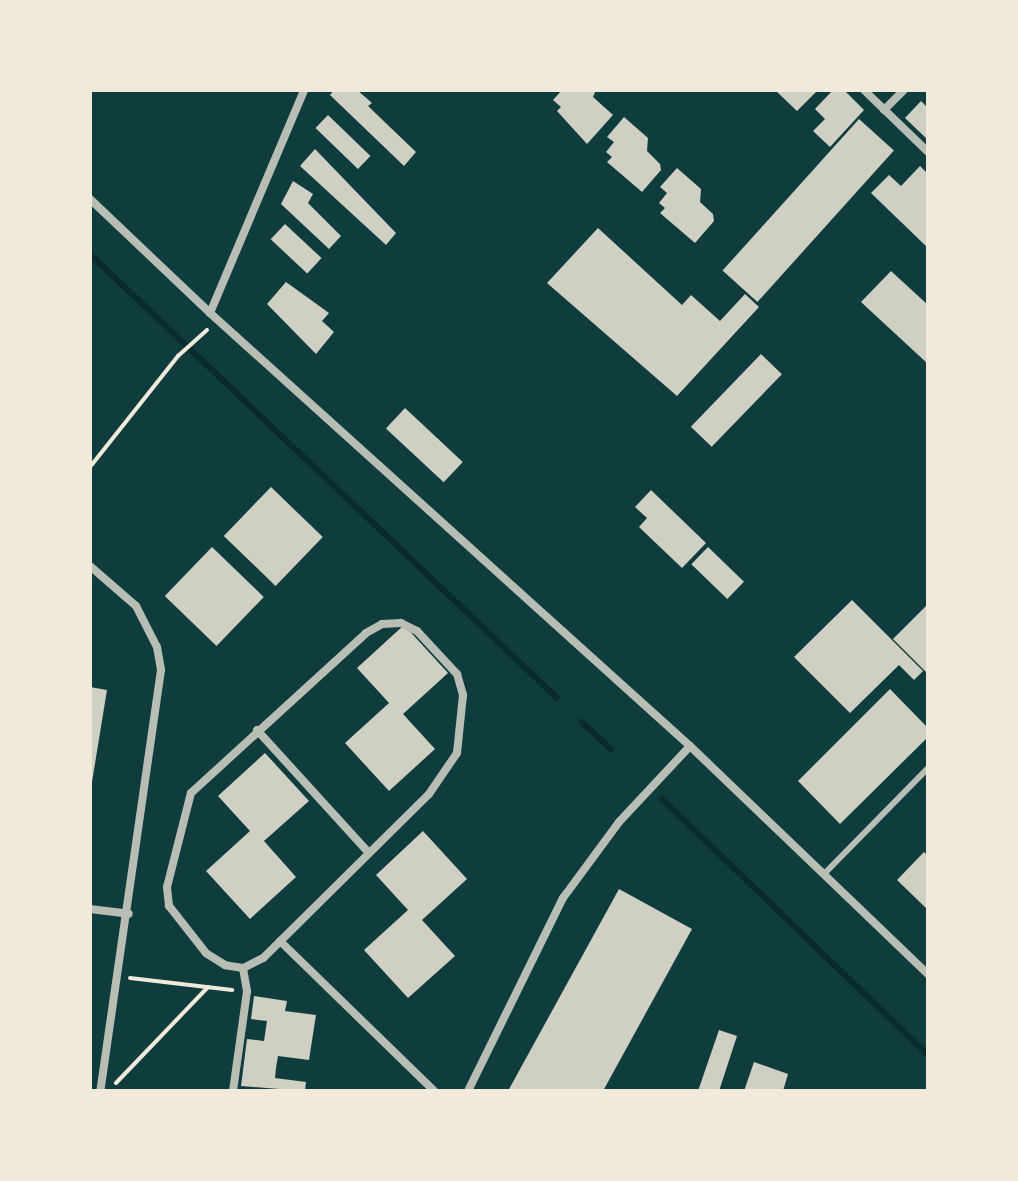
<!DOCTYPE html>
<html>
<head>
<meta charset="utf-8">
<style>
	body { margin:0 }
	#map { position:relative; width:1018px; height:1181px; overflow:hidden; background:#0f3d3e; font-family:Montserrat,sans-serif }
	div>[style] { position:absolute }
	.stream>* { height:6px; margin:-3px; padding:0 3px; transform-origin:3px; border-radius:3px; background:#0a2a2b }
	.building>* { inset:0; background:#cfcfc3; transform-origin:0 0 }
	.path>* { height:4px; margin:-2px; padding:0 2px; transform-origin:2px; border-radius:2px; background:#f1e9da }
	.service>* { height:6px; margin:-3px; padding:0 3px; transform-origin:3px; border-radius:3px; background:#b8beb3 }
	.minor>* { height:8px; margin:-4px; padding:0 4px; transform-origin:4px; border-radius:4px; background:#b8beb3 }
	span { translate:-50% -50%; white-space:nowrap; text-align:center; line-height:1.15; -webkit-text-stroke:6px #f1e9da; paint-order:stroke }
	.frame { position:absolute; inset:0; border:92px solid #f1e9da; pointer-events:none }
</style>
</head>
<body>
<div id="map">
	<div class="stream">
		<i style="left:90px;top:254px;width:644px;rotate:43.55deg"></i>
		<i style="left:582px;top:722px;width:40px;rotate:43deg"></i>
		<i style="left:662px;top:799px;width:369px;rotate:43.9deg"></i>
	</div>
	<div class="building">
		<i style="clip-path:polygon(334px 90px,357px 90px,372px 103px,368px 106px,416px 152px,404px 166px,330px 95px)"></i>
		<i style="clip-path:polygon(562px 90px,596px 90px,593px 97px,613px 115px,587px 144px,557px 111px,561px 107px,553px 100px)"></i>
		<i style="clip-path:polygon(775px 90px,818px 90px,797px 111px)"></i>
		<i style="clip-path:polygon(833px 90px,844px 90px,864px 110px,830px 147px,813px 131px,825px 119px,815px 109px)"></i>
		<i style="clip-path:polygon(921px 101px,928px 108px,928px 140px,905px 118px)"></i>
		<i style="left:328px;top:115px;width:59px;height:18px;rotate:44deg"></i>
		<i style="clip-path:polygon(624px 117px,648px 138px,647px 151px,660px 164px,661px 170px,642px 192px,607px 162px,612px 157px,606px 152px,614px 142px,607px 137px)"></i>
		<i style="left:859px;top:119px;width:47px;height:204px;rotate:42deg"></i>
		<i style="clip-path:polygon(315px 149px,396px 233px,386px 245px,300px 166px)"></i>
		<i style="clip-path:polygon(920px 166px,928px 174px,928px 248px,871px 193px,889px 175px,901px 186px)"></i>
		<i style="clip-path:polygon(677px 168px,701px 189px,700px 202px,713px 214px,714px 221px,695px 243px,660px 213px,665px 208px,659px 203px,667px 193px,660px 187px)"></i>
		<i style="clip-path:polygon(293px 181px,313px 194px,308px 203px,341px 236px,329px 249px,281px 204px)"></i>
		<i style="left:285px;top:224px;width:50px;height:21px;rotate:43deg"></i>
		<i style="clip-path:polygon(598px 228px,682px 305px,691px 295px,720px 321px,745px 294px,759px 307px,677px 396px,547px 283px)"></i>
		<i style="clip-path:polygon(891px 271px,928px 305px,928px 364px,861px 302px)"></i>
		<i style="clip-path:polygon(286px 282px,329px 313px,322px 321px,334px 332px,316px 354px,267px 304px)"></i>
		<i style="left:761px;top:354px;width:29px;height:101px;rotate:44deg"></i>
		<i style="left:405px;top:408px;width:79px;height:28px;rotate:43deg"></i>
		<i style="left:271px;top:487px;width:72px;height:68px;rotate:44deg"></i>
		<i style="clip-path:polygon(651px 490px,706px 543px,682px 568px,639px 527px,647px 518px,635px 507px)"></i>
		<i style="left:212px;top:547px;width:72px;height:68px;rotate:44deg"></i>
		<i style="left:708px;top:547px;width:50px;height:24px;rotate:44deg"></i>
		<i style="clip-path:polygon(852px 600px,923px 671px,914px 680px,899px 665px,850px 713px,794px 657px)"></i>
		<i style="clip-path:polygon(928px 604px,928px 670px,926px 672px,893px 639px)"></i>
		<i style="clip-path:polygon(404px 625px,448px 673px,403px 714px,435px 749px,389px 791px,345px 743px,389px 703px,357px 668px)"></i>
		<i style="clip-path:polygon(90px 687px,107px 690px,92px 782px,90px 781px)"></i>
		<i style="clip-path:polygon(890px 689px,928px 728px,928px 737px,840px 824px,798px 781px)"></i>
		<i style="clip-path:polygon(265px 753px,309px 801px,264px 841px,296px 877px,250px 919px,206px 871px,250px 831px,218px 796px)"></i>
		<i style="clip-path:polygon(423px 831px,467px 879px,422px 920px,455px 956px,408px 998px,364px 950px,408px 910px,376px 875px)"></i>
		<i style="clip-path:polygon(924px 852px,928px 856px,928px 910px,897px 880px)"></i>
		<i style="clip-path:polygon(619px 889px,692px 929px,603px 1091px,508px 1091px)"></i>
		<i style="clip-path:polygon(254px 996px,287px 1001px,285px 1011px,316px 1015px,309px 1060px,278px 1056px,276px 1068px,275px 1078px,306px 1082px,305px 1091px,241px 1086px,247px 1039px,264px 1041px,267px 1021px,251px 1019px)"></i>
		<i style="clip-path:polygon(719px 1030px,737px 1036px,719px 1091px,698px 1091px)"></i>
		<i style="clip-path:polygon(754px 1062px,788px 1074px,783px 1091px,744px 1091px)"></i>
	</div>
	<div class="path">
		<i style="left:90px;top:467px;width:142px;rotate:-51.6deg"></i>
		<i style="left:178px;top:356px;width:39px;rotate:-42deg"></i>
		<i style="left:130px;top:978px;width:103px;rotate:6.7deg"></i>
		<i style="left:116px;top:1083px;width:133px;rotate:-46.2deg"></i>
	</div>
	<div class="service">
		<i style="left:824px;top:874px;width:148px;rotate:-45.5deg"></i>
	</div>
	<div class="minor">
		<i style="left:864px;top:90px;width:89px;rotate:44.1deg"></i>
		<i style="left:884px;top:110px;width:28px;rotate:-45deg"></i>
		<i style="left:90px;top:199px;width:166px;rotate:43.5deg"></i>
		<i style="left:210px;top:313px;width:646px;rotate:42.05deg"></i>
		<i style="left:690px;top:746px;width:330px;rotate:43.8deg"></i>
		<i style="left:210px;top:313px;width:242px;rotate:-67.1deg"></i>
		<i style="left:90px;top:566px;width:61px;rotate:41deg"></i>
		<i style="left:136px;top:606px;width:46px;rotate:62.9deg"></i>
		<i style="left:157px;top:647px;width:23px;rotate:80deg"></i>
		<i style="left:161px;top:670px;width:425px;rotate:98.2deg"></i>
		<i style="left:401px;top:623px;width:18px;rotate:27deg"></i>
		<i style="left:417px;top:631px;width:59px;rotate:47.1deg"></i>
		<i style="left:457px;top:674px;width:22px;rotate:74deg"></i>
		<i style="left:463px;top:695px;width:58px;rotate:95.9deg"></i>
		<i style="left:457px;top:753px;width:50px;rotate:124.3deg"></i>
		<i style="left:429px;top:794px;width:233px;rotate:135.3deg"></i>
		<i style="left:263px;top:958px;width:22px;rotate:153deg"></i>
		<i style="left:243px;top:968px;width:18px;rotate:-171deg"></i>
		<i style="left:225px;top:965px;width:22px;rotate:-148deg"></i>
		<i style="left:206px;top:953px;width:60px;rotate:-128.2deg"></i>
		<i style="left:169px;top:906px;width:19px;rotate:-96deg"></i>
		<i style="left:167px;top:887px;width:97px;rotate:-75.7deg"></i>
		<i style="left:191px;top:793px;width:237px;rotate:-42.4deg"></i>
		<i style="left:366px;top:633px;width:18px;rotate:-29deg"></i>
		<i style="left:382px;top:624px;width:19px;rotate:-3deg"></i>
		<i style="left:257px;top:730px;width:166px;rotate:47.7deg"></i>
		<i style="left:90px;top:909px;width:39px;rotate:7deg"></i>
		<i style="left:280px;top:941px;width:215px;rotate:44.2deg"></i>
		<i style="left:233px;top:1091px;width:101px;rotate:-82deg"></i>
		<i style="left:247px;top:991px;width:23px;rotate:-100deg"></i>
		<i style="left:468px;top:1091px;width:215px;rotate:-63.8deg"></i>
		<i style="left:563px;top:898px;width:94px;rotate:-53.6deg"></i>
		<i style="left:619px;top:822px;width:104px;rotate:-46.9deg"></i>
	</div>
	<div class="frame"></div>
</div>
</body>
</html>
